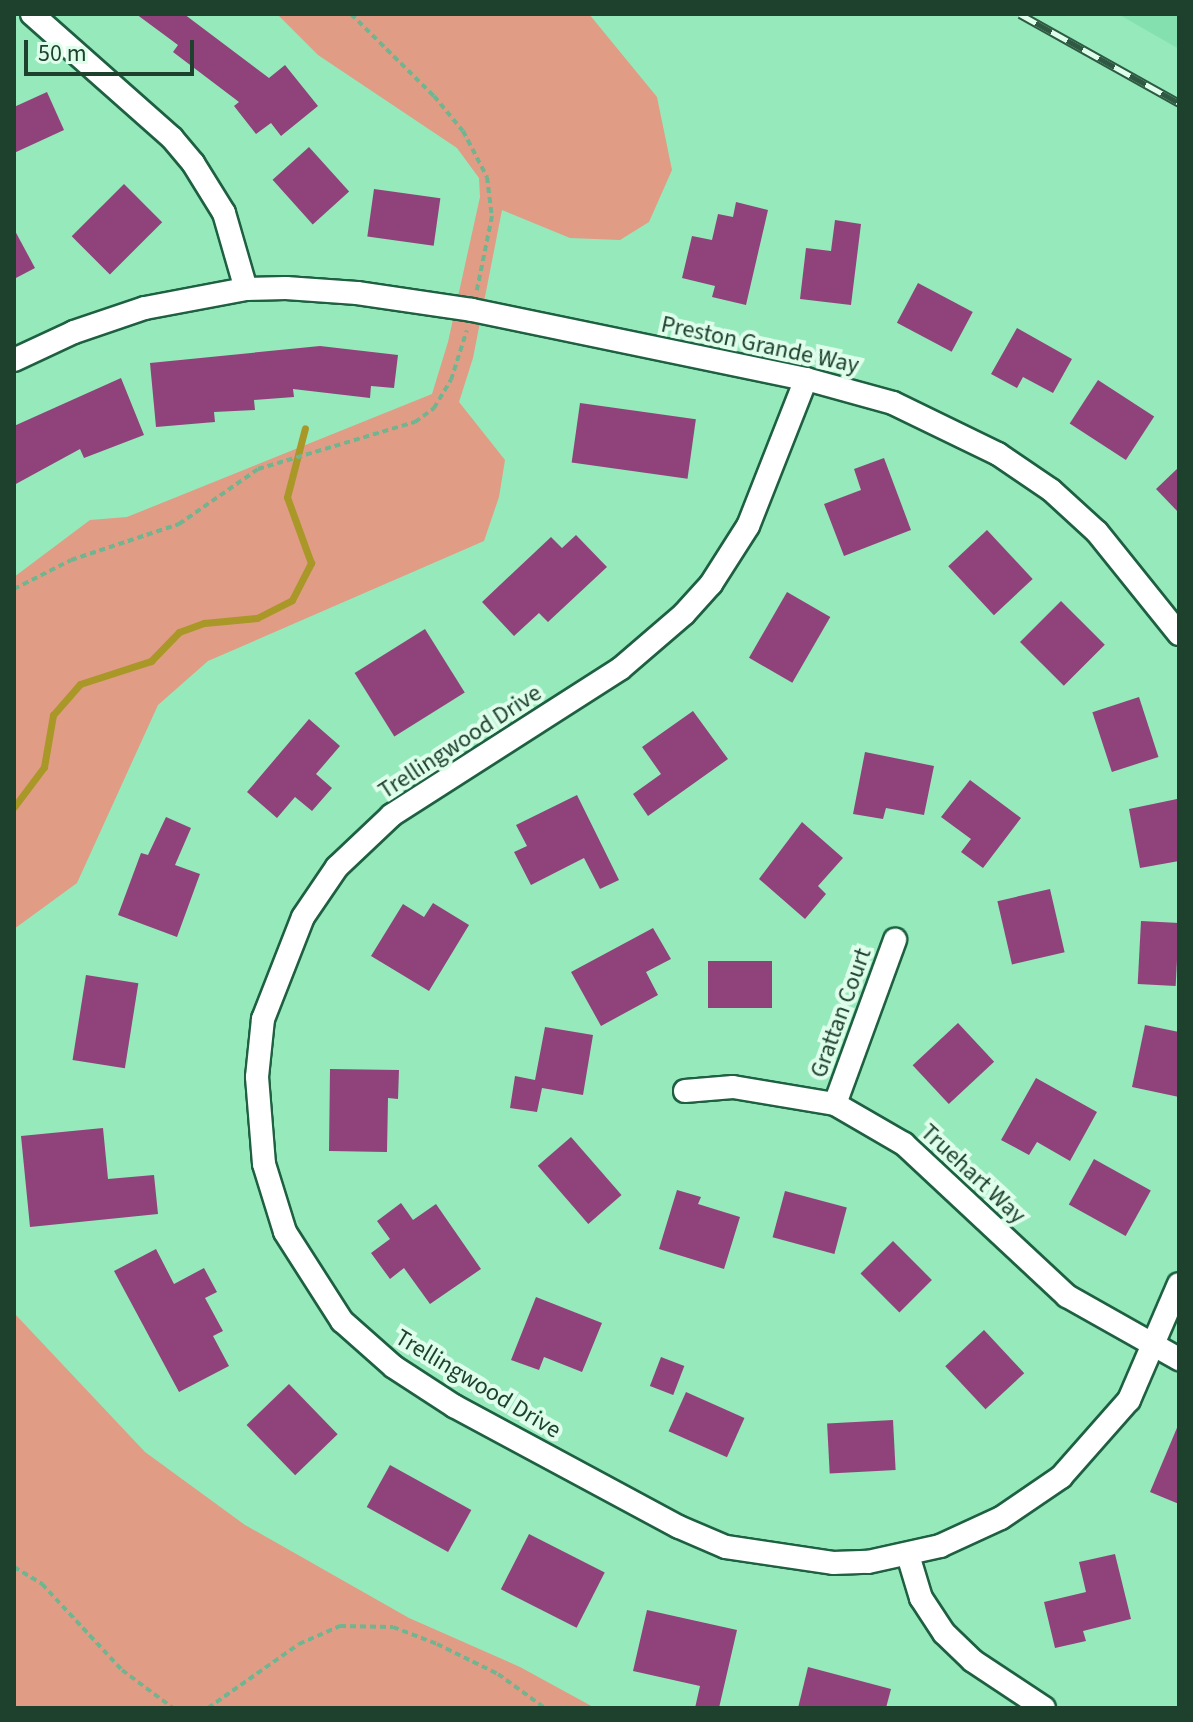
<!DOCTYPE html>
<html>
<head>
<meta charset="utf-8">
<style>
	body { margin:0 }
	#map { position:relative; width:1193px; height:1722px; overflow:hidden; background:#95e9bb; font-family:"Source Sans 3",sans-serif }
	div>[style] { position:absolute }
	.built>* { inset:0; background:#84e1af }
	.green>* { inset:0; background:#e19c85 }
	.stream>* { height:7px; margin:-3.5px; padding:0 3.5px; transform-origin:3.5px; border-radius:3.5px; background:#a99727 }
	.building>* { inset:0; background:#90437b; transform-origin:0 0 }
	.path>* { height:4px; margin-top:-2px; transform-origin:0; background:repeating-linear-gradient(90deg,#70b58f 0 6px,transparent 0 10px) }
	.roads { filter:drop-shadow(2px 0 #1e6041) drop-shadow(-2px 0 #1e6041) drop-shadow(0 2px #1e6041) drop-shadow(0 -2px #1e6041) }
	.minor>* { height:22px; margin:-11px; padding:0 11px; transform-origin:11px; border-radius:11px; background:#fff }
	.rail>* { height:9px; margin-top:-4.5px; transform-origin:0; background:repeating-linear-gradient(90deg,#defeeb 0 18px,#2f5942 0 36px); box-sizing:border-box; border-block:2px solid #2f5942 }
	span { translate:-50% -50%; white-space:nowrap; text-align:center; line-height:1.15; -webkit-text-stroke:8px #defeeb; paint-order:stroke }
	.street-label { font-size:24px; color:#1e412e }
	.frame { position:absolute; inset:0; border:16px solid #1e412e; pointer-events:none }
	.scale { position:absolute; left:24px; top:40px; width:170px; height:36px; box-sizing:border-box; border:4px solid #1e412e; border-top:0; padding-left:10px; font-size:24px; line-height:28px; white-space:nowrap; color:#1e412e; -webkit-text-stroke:6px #defeeb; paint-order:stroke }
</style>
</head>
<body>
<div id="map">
	<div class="built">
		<i style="clip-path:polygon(1118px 14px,1179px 14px,1179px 49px)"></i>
	</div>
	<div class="green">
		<i style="clip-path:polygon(277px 14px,589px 14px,657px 97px,672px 170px,649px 222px,620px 240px,570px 238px,502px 210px,473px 358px,459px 402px,505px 460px,499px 497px,484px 541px,208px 661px,158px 705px,77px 883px,14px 929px,14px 577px,90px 520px,127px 517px,432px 394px,448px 342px,480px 197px,479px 178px,457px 148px,318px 55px)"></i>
		<i style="clip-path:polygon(14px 1313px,145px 1452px,245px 1525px,409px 1618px,520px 1667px,595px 1708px,14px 1708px)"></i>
	</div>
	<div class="stream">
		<i style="left:14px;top:807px;width:50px;rotate:-53.1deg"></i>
		<i style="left:44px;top:767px;width:53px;rotate:-80.2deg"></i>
		<i style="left:53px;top:715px;width:41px;rotate:-48.9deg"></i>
		<i style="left:80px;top:684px;width:75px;rotate:-17.9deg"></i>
		<i style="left:151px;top:661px;width:40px;rotate:-46deg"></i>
		<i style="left:179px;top:632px;width:27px;rotate:-20deg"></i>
		<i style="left:204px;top:623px;width:53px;rotate:-5.4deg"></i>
		<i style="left:257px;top:618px;width:39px;rotate:-27deg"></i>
		<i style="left:292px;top:600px;width:42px;rotate:-62.8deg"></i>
		<i style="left:311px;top:563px;width:70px;rotate:-110deg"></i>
		<i style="left:287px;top:497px;width:71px;rotate:-75.4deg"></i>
	</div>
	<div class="building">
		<i style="clip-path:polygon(136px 14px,184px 14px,269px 78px,285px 65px,318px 106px,281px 136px,271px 123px,256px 134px,234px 106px,239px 102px,173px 52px,178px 45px)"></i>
		<i style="clip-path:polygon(47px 92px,64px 130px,14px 153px,14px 107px)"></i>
		<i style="left:309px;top:147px;width:60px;height:49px;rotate:48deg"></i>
		<i style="left:124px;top:184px;width:54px;height:74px;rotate:45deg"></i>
		<i style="left:374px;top:189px;width:67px;height:48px;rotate:8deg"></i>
		<i style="clip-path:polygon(736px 202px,768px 210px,746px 305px,712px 297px,715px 286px,682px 278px,692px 236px,712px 240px,718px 214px,733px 217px)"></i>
		<i style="clip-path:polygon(835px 220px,861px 224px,851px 305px,800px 299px,806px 248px,831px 251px)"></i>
		<i style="clip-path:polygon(14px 229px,35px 268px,14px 279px)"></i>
		<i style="left:918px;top:283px;width:62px;height:45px;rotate:28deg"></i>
		<i style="clip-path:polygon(1017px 328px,1072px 359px,1053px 393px,1023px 377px,1017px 388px,991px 374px)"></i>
		<i style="clip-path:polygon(320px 346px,398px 355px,394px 388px,371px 386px,370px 398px,293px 389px,294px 397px,254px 400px,255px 410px,214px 412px,215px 422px,156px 427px,150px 363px)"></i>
		<i style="clip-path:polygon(121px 378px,144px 435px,84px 458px,80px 449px,14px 485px,14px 426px)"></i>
		<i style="left:1098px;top:380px;width:67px;height:52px;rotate:33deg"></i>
		<i style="left:580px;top:403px;width:117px;height:60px;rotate:8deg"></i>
		<i style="clip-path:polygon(884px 458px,911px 530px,844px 556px,824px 504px,861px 490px,854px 469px)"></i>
		<i style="clip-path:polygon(1179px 467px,1179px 513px,1156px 489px)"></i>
		<i style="left:987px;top:530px;width:67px;height:53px;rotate:47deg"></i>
		<i style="clip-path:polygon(576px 535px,607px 567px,548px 622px,539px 613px,514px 636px,482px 602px,551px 537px,562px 548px)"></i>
		<i style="left:787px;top:592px;width:50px;height:76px;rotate:30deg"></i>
		<i style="left:1061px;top:601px;width:62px;height:58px;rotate:45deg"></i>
		<i style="left:425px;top:629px;width:75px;height:83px;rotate:58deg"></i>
		<i style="left:1139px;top:697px;width:63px;height:49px;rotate:72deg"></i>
		<i style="clip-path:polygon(693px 711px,728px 759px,648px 816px,633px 794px,661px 774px,642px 747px)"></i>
		<i style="clip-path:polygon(309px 719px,340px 746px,316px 774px,332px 788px,312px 811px,295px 797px,277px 818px,247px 792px)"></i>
		<i style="clip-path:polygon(865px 752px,934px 766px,924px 815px,886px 808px,883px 819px,853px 814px)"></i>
		<i style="clip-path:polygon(970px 780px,1021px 818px,983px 868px,961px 852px,971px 839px,941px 817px)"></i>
		<i style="clip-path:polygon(577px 795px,619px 880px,600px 889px,584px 858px,531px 885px,514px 852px,527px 846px,516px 825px)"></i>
		<i style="clip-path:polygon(1177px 799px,1179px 861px,1140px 868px,1129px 809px)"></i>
		<i style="clip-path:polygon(166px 817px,191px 828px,175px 865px,200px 874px,177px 937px,118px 915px,141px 853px,148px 855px)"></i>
		<i style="clip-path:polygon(802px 822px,843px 858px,818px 886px,826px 894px,805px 919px,759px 879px)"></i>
		<i style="left:1050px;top:889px;width:65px;height:54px;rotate:77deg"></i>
		<i style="clip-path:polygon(433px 903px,469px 925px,429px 991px,371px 956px,403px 904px,424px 917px)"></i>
		<i style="left:1141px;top:921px;width:38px;height:63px;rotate:3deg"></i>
		<i style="clip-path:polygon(653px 928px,671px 959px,646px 972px,658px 995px,601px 1026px,571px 972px)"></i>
		<i style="left:708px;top:961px;width:64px;height:47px"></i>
		<i style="left:86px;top:975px;width:53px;height:86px;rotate:9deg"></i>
		<i style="left:958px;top:1023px;width:53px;height:62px;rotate:47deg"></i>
		<i style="clip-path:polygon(1145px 1025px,1179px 1032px,1179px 1097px,1132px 1087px)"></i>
		<i style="clip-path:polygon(545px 1027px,593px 1035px,583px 1095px,542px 1088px,537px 1112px,510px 1108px,515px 1076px,535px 1080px)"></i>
		<i style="clip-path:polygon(330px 1069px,399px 1070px,398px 1099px,388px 1098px,387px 1152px,329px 1151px)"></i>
		<i style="clip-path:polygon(1036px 1078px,1097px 1112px,1070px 1161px,1037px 1142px,1029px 1155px,1001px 1140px)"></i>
		<i style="clip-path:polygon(103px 1128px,108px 1179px,154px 1175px,158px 1214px,30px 1227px,21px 1136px)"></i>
		<i style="left:571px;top:1137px;width:77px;height:44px;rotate:49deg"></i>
		<i style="left:1094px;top:1159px;width:65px;height:52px;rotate:29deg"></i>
		<i style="clip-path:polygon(677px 1190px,701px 1197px,698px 1204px,740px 1217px,724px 1269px,659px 1249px)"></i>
		<i style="left:785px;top:1191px;width:64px;height:48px;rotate:15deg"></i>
		<i style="clip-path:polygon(401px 1203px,413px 1220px,436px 1204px,481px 1269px,430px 1304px,404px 1268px,390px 1279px,371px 1253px,390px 1239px,377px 1221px)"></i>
		<i style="left:893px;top:1241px;width:55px;height:46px;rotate:45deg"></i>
		<i style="clip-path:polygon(156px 1249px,174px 1284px,204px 1268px,217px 1292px,205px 1298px,223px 1331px,213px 1336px,229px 1366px,179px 1392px,114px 1271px)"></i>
		<i style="clip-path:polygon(536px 1297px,602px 1323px,582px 1372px,544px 1357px,539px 1370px,511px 1360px)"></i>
		<i style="left:984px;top:1330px;width:59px;height:53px;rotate:47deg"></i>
		<i style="left:661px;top:1357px;width:25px;height:31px;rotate:21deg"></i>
		<i style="left:289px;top:1384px;width:70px;height:59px;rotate:46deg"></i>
		<i style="left:686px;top:1392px;width:64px;height:43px;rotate:24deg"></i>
		<i style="left:893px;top:1420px;width:50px;height:66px;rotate:87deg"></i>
		<i style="clip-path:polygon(1179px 1423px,1179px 1504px,1150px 1492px)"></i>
		<i style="left:390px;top:1465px;width:93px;height:48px;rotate:29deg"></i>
		<i style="left:529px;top:1534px;width:85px;height:62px;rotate:27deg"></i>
		<i style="clip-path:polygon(1115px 1554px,1131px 1619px,1083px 1631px,1086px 1641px,1055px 1648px,1044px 1602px,1086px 1592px,1079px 1562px)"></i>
		<i style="clip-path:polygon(647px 1610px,737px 1630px,719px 1708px,695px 1708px,700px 1686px,633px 1671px)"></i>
		<i style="clip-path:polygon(808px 1667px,891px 1689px,886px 1708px,798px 1708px)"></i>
	</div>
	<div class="path">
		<i style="left:351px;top:14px;width:117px;rotate:44.7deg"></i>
		<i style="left:434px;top:96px;width:45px;rotate:50.4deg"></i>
		<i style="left:463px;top:131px;width:52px;rotate:62.4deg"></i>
		<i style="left:487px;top:177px;width:39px;rotate:83deg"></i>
		<i style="left:492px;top:216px;width:76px;rotate:101.5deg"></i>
		<i style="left:14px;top:589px;width:64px;rotate:-27deg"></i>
		<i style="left:71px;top:560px;width:114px;rotate:-18.4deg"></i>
		<i style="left:179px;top:524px;width:96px;rotate:-34.8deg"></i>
		<i style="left:258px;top:469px;width:164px;rotate:-16.7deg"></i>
		<i style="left:415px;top:422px;width:24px;rotate:-36deg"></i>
		<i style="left:434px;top:408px;width:33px;rotate:-59deg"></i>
		<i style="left:451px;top:380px;width:52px;rotate:-72.3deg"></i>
		<i style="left:14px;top:1567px;width:33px;rotate:31deg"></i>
		<i style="left:42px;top:1584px;width:117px;rotate:47.1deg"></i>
		<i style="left:122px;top:1670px;width:64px;rotate:36.7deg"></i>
		<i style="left:208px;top:1708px;width:111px;rotate:-35.1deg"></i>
		<i style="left:299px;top:1644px;width:45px;rotate:-23.7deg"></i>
		<i style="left:340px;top:1626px;width:53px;rotate:1.1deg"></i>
		<i style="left:393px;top:1627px;width:47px;rotate:21.1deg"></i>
		<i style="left:437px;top:1644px;width:68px;rotate:26.2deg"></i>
		<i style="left:498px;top:1674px;width:58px;rotate:35.9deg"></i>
	</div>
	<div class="roads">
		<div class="minor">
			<i style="left:32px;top:14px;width:187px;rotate:41.5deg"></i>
			<i style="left:172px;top:138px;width:33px;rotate:50deg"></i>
			<i style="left:193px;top:163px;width:59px;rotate:58.2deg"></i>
			<i style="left:224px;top:213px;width:79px;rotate:73.9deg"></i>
			<i style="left:14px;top:360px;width:66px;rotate:-25deg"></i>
			<i style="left:74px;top:332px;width:75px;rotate:-18.7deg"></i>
			<i style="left:145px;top:308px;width:103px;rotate:-10.7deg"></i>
			<i style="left:246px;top:289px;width:40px;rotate:-1.4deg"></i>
			<i style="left:286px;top:288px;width:71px;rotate:4deg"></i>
			<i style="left:357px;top:293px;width:116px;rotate:8.4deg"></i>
			<i style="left:472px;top:310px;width:341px;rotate:11.7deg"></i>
			<i style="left:806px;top:379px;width:90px;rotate:15.4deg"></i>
			<i style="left:893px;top:403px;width:117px;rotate:25.9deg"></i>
			<i style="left:998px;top:454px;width:64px;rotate:34.2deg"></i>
			<i style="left:1051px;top:490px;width:62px;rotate:42.4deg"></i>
			<i style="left:1097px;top:532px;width:131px;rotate:51.2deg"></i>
			<i style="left:806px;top:379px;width:158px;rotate:111.5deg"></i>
			<i style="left:748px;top:526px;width:69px;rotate:122.5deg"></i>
			<i style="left:711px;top:584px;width:40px;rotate:132deg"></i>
			<i style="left:684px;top:614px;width:84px;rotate:139.3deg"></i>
			<i style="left:620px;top:669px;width:271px;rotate:147.4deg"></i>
			<i style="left:392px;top:815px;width:76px;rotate:136.6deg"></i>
			<i style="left:337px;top:867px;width:60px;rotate:124.2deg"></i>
			<i style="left:303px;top:917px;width:110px;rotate:111.4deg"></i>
			<i style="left:263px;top:1019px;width:58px;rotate:95.9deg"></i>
			<i style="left:257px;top:1077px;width:87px;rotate:85.4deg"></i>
			<i style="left:264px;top:1164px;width:71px;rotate:72.8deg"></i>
			<i style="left:285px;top:1232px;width:106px;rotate:57.4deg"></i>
			<i style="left:342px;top:1321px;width:69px;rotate:41.5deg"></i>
			<i style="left:394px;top:1367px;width:72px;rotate:33deg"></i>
			<i style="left:454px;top:1406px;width:255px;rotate:28.3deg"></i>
			<i style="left:679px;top:1527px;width:51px;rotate:23.1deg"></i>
			<i style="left:726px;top:1547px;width:108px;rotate:8.5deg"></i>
			<i style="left:833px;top:1563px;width:35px;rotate:-2deg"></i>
			<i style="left:868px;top:1562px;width:74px;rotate:-12.5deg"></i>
			<i style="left:940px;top:1546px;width:67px;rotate:-24.7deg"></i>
			<i style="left:1001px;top:1518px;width:73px;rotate:-34.3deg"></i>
			<i style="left:1061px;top:1477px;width:103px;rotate:-48.6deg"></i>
			<i style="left:1129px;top:1400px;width:126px;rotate:-66.7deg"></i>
			<i style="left:685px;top:1091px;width:48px;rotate:-4.8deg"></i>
			<i style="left:733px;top:1087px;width:103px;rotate:9.5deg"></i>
			<i style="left:835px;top:1104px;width:80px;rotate:30.1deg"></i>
			<i style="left:904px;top:1144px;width:223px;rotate:43deg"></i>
			<i style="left:1067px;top:1296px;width:129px;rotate:29.4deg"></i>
			<i style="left:835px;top:1104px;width:175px;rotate:-69.9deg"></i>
			<i style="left:908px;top:1555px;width:45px;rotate:73.2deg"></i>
			<i style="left:921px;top:1598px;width:42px;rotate:56.7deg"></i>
			<i style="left:944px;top:1633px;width:40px;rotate:44deg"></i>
			<i style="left:973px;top:1661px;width:85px;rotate:33.5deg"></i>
		</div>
	</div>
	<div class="rail">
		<i style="left:1020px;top:14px;width:182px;rotate:29.2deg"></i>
	</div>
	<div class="street-label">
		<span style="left:760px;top:345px;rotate:12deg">Preston Grande Way</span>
		<span style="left:460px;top:742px;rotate:-33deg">Trellingwood Drive</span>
		<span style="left:841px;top:1013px;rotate:-70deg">Grattan Court</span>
		<span style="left:973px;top:1174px;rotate:43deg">Truehart Way</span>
		<span style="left:478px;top:1384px;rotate:31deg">Trellingwood Drive</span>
	</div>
	<div class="frame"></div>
	<div class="scale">50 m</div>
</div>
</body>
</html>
